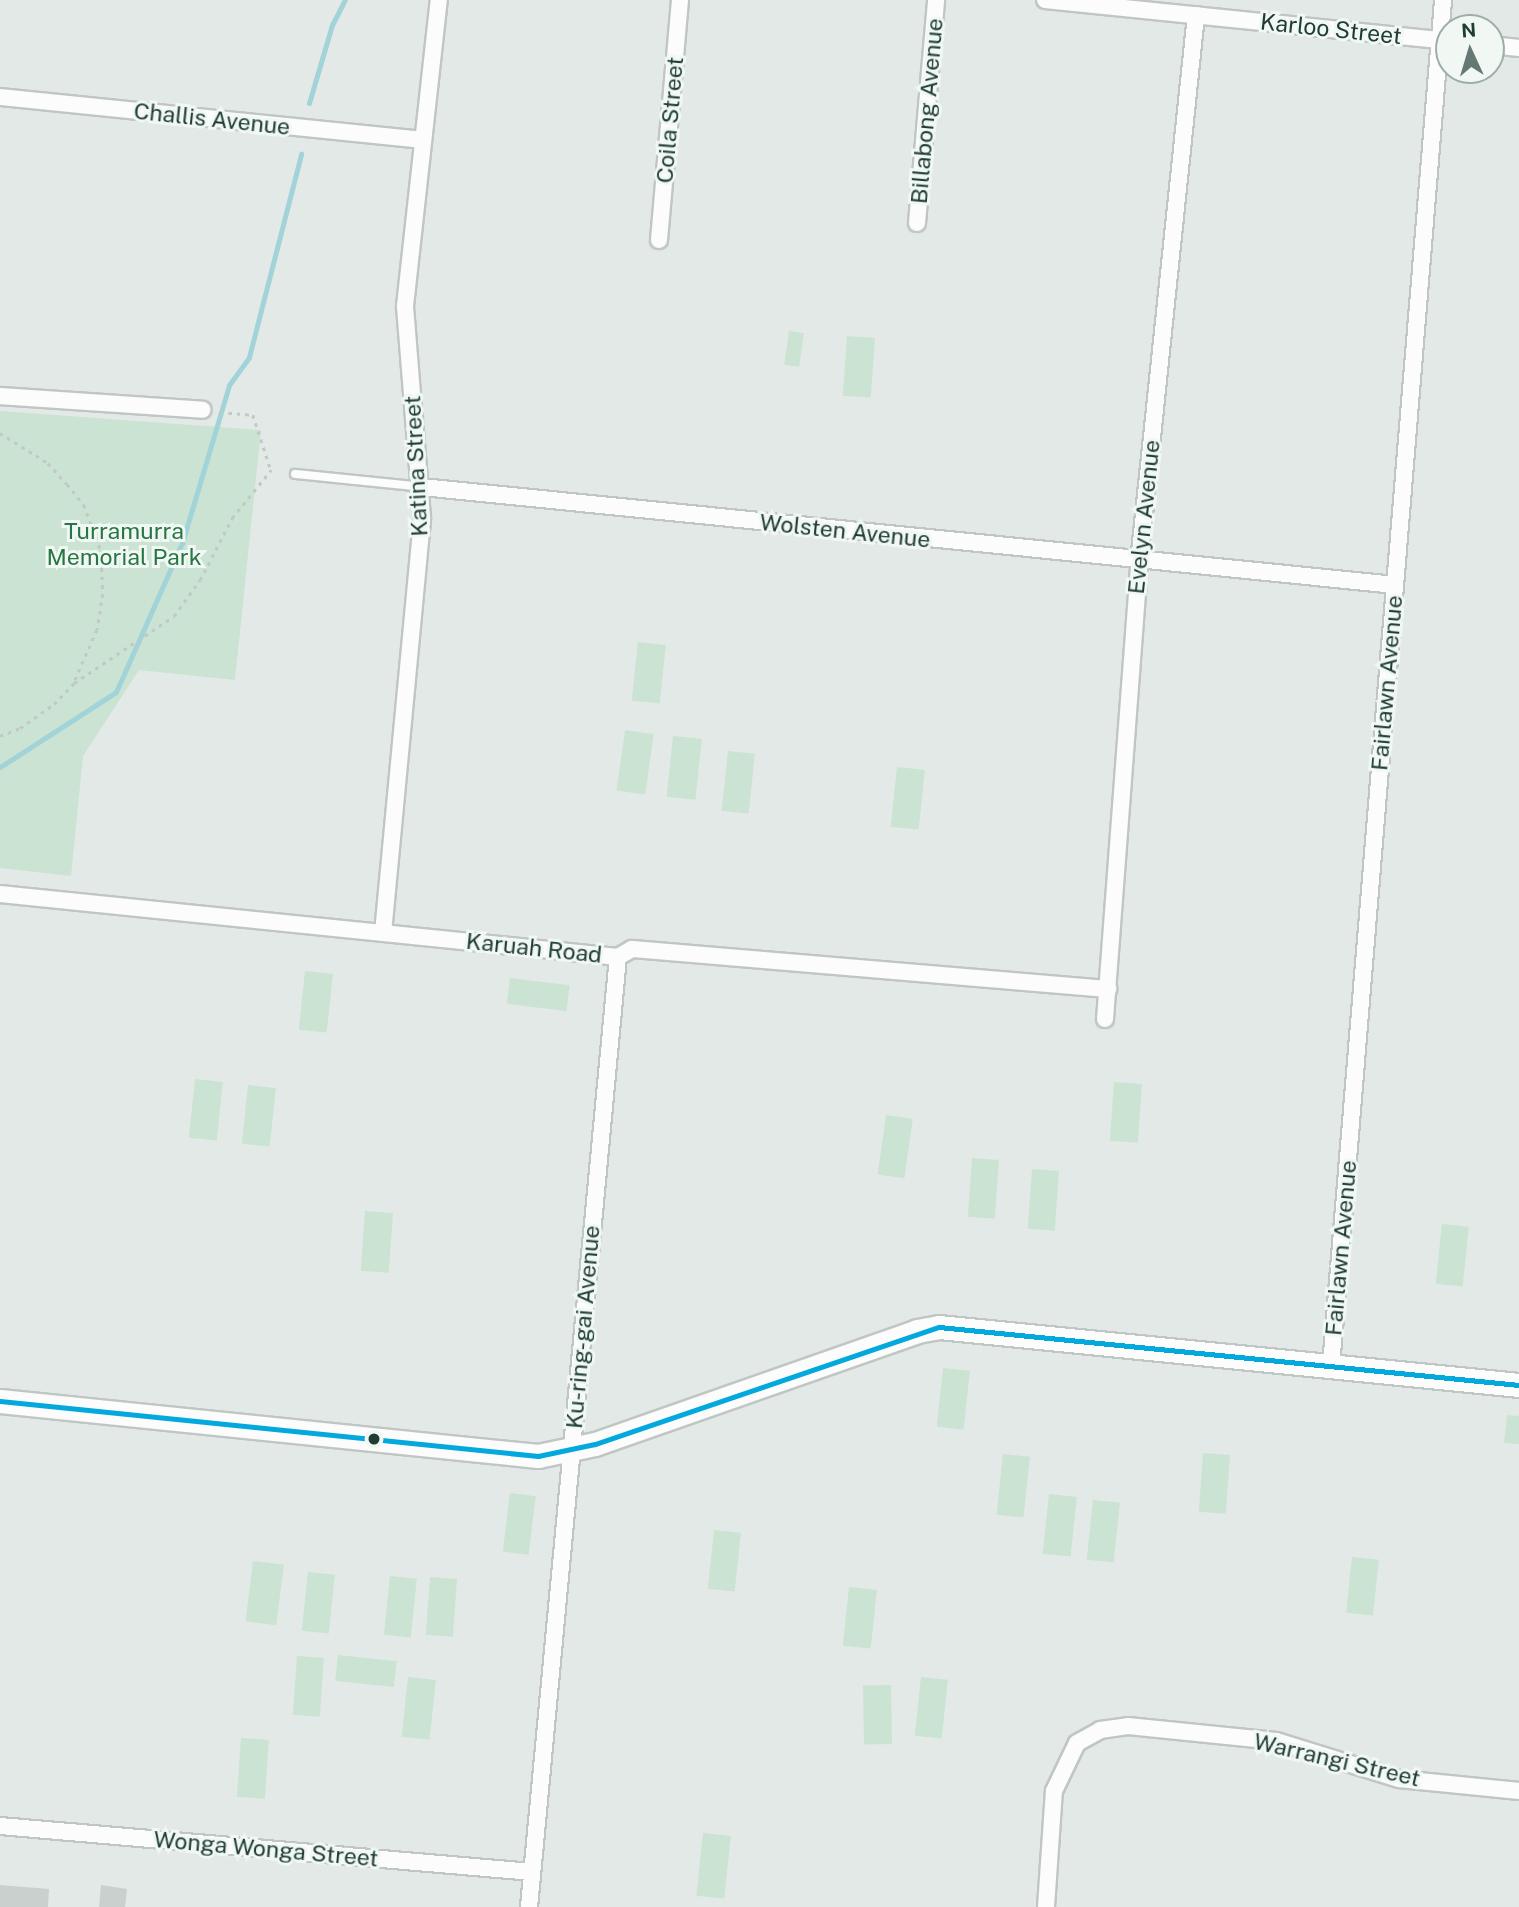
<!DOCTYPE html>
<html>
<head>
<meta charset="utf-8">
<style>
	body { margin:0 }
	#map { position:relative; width:1519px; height:1907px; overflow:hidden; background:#e3e9e6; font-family:"Public Sans",sans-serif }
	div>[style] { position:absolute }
	.green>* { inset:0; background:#cbe3d2; transform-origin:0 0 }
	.stream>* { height:5px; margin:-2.5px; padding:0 2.5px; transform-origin:2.5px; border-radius:2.5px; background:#a1d3d9 }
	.building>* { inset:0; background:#cad0cd }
	.path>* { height:2.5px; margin-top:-1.25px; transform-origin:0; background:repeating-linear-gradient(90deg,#c0c9c6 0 3.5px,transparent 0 8.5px) }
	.roads { filter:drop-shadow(2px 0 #c0c6c3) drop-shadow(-2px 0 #c0c6c3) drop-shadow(0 2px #c0c6c3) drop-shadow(0 -2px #c0c6c3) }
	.lane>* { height:8px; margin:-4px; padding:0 4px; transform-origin:4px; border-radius:4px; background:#fbfcfb }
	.street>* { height:16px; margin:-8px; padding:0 8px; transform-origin:8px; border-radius:8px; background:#fbfcfb }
	.secondary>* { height:23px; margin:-11.5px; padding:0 11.5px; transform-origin:11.5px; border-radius:11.5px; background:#fbfcfb }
	.bus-1>* { height:5px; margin:-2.5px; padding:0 2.5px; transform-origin:2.5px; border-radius:2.5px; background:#03a9dc }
	.dots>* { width:19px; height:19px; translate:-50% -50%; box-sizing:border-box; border:4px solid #f1f8f4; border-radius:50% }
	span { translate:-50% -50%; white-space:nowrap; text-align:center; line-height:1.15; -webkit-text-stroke:6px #f1f8f4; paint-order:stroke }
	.street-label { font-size:23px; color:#203d35 }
	.park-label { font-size:23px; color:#287644 }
	.north { position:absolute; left:1435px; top:14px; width:70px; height:70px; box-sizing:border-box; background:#f1f8f4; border:2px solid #9dada8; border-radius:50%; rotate:356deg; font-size:19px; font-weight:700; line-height:28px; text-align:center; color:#203d35 }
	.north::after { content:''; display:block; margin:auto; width:24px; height:32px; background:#647973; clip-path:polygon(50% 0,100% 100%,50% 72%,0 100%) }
</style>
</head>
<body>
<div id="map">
	<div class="green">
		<i style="left:789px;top:331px;width:15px;height:34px;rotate:8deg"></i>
		<i style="left:847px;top:336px;width:28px;height:60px;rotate:4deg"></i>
		<i style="clip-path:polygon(0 411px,261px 430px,235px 680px,139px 670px,83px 756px,71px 876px,0 868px)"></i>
		<i style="left:638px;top:642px;width:28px;height:59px;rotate:6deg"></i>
		<i style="left:625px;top:730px;width:29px;height:61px;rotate:8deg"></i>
		<i style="left:673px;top:736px;width:29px;height:61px;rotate:6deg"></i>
		<i style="left:728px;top:751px;width:27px;height:60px;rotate:6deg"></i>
		<i style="left:897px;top:767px;width:28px;height:60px;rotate:6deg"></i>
		<i style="left:305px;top:971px;width:28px;height:59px;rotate:6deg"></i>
		<i style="left:510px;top:978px;width:60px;height:26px;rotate:7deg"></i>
		<i style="left:195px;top:1079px;width:28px;height:59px;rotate:6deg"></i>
		<i style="left:1114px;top:1082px;width:28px;height:59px;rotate:4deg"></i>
		<i style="left:248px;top:1085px;width:28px;height:59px;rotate:6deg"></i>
		<i style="left:886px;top:1115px;width:27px;height:60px;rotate:8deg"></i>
		<i style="left:972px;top:1158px;width:27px;height:59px;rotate:4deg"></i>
		<i style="left:1032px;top:1169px;width:27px;height:60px;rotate:4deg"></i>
		<i style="left:365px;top:1211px;width:28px;height:60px;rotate:4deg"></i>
		<i style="left:1442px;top:1224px;width:27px;height:60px;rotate:6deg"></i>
		<i style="left:943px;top:1368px;width:27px;height:59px;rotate:6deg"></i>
		<i style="clip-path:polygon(1507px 1415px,1519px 1416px,1519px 1444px,1504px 1443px)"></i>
		<i style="left:1203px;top:1453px;width:27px;height:59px;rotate:4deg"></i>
		<i style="left:1003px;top:1454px;width:27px;height:61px;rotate:6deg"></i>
		<i style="left:510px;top:1493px;width:26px;height:59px;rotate:7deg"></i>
		<i style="left:1049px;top:1494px;width:28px;height:60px;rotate:6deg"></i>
		<i style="left:1093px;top:1500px;width:27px;height:60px;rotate:6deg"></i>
		<i style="left:714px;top:1530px;width:27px;height:59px;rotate:6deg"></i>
		<i style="left:1352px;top:1557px;width:27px;height:56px;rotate:6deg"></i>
		<i style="left:253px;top:1561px;width:31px;height:61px;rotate:7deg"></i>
		<i style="left:308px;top:1572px;width:27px;height:59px;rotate:6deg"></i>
		<i style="left:390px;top:1576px;width:27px;height:59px;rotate:6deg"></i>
		<i style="left:430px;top:1577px;width:27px;height:58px;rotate:4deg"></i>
		<i style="left:849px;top:1587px;width:28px;height:59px;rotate:6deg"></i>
		<i style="left:338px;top:1655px;width:59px;height:26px;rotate:6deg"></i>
		<i style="left:297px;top:1656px;width:27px;height:59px;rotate:4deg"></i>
		<i style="left:408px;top:1677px;width:28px;height:60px;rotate:6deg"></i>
		<i style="left:921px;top:1677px;width:27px;height:59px;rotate:6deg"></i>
		<i style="left:891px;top:1685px;width:59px;height:28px;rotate:89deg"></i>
		<i style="left:241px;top:1738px;width:28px;height:59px;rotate:4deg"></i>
		<i style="left:703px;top:1833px;width:28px;height:63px;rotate:6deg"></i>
	</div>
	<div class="stream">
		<i style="left:309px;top:103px;width:81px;rotate:-73.6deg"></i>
		<i style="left:332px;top:25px;width:28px;rotate:-63deg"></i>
		<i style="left:0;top:767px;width:138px;rotate:-32.9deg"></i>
		<i style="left:116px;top:692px;width:163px;rotate:-66.1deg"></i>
		<i style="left:182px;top:543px;width:165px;rotate:-73.4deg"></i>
		<i style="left:229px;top:385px;width:34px;rotate:-54deg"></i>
		<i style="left:249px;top:357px;width:210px;rotate:-75.6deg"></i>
	</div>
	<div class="building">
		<i style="clip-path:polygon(0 1885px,49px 1889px,48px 1907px,0 1907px)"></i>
		<i style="clip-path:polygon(101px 1885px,127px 1889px,125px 1907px,99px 1907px)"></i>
	</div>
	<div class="path">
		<i style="left:220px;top:412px;width:33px;rotate:5deg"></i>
		<i style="left:253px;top:415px;width:58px;rotate:71.9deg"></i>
		<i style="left:0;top:433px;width:57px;rotate:32deg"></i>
		<i style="left:48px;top:463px;width:28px;rotate:48deg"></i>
		<i style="left:67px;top:484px;width:27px;rotate:51deg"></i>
		<i style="left:84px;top:505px;width:49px;rotate:69.7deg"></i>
		<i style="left:101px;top:551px;width:43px;rotate:87.3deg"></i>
		<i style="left:103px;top:594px;width:36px;rotate:99deg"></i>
		<i style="left:97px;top:630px;width:55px;rotate:113.7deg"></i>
		<i style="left:0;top:736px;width:22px;rotate:-22deg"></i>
		<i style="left:20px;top:728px;width:42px;rotate:-35.2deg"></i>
		<i style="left:54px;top:704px;width:29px;rotate:-46deg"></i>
		<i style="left:74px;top:683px;width:120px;rotate:-33.8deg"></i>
		<i style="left:174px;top:616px;width:44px;rotate:-54.2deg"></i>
		<i style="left:200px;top:580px;width:70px;rotate:-62.7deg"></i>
		<i style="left:232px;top:518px;width:62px;rotate:-50.9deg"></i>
	</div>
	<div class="roads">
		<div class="lane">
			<i style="left:295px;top:474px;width:128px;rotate:5.8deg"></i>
		</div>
		<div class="street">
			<i style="left:1045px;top:0;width:406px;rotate:5.8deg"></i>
			<i style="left:1491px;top:45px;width:28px;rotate:6deg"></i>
			<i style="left:0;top:97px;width:425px;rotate:5.8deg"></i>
			<i style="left:917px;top:223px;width:224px;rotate:-85.1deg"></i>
			<i style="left:659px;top:240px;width:241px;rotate:-85deg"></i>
			<i style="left:0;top:396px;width:203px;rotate:3.9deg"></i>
			<i style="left:422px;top:487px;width:978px;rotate:5.75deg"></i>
			<i style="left:0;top:894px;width:621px;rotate:5.82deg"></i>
			<i style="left:618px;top:957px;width:16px;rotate:-30deg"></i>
			<i style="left:632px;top:949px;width:478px;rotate:4.8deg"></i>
			<i style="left:383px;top:933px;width:417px;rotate:-84.6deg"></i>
			<i style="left:422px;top:518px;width:213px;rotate:-94.6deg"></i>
			<i style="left:405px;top:306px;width:308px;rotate:-83.7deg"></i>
			<i style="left:1105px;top:1019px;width:458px;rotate:-85.7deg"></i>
			<i style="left:1139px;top:562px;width:550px;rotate:-84.05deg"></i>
			<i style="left:1331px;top:1366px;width:1371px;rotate:-85.31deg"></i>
			<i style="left:0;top:1826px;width:534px;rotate:4.94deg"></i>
			<i style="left:529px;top:1907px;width:954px;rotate:-84.65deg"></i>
			<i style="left:1046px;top:1907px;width:116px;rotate:-86.1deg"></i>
			<i style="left:1054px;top:1791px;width:53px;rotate:-64.4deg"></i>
			<i style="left:1077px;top:1743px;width:26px;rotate:-29deg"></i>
			<i style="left:1100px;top:1730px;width:28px;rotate:-8deg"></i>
			<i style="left:1128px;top:1726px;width:149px;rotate:5.8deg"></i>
			<i style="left:1276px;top:1741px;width:129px;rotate:17.2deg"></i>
			<i style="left:1399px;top:1779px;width:121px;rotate:5.7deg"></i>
		</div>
		<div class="secondary">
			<i style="left:0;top:1401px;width:541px;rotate:5.84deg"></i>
			<i style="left:538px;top:1456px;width:58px;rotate:-11.9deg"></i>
			<i style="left:595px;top:1444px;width:341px;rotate:-19.3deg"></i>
			<i style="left:917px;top:1331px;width:22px;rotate:-10deg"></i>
			<i style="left:939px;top:1327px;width:583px;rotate:5.71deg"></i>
		</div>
	</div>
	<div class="bus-1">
		<i style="left:0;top:1401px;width:541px;rotate:5.84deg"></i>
		<i style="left:538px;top:1456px;width:58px;rotate:-11.9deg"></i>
		<i style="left:595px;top:1444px;width:363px;rotate:-18.8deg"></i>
		<i style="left:939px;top:1327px;width:583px;rotate:5.71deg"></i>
	</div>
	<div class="dots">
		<i style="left:374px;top:1439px;background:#203d35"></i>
	</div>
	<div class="street-label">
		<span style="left:1331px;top:29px;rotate:6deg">Karloo Street</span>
		<span style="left:927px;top:111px;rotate:-85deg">Billabong Avenue</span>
		<span style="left:212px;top:119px;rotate:6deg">Challis Avenue</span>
		<span style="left:670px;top:120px;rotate:-85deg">Coila Street</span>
		<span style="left:416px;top:466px;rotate:-93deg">Katina Street</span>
		<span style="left:1144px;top:517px;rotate:-84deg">Evelyn Avenue</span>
		<span style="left:845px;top:531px;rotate:6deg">Wolsten Avenue</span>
		<span style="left:1387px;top:683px;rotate:-85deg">Fairlawn Avenue</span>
		<span style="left:534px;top:948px;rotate:6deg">Karuah Road</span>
		<span style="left:1341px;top:1248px;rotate:-85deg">Fairlawn Avenue</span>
		<span style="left:583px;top:1327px;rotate:-85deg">Ku-ring-gai Avenue</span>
		<span style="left:1337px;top:1760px;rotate:13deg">Warrangi Street</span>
		<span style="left:266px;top:1849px;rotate:5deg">Wonga Wonga Street</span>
	</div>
	<div class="park-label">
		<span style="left:124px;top:544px">Turramurra<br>Memorial Park</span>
	</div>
	<div class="north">N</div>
</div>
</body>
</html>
